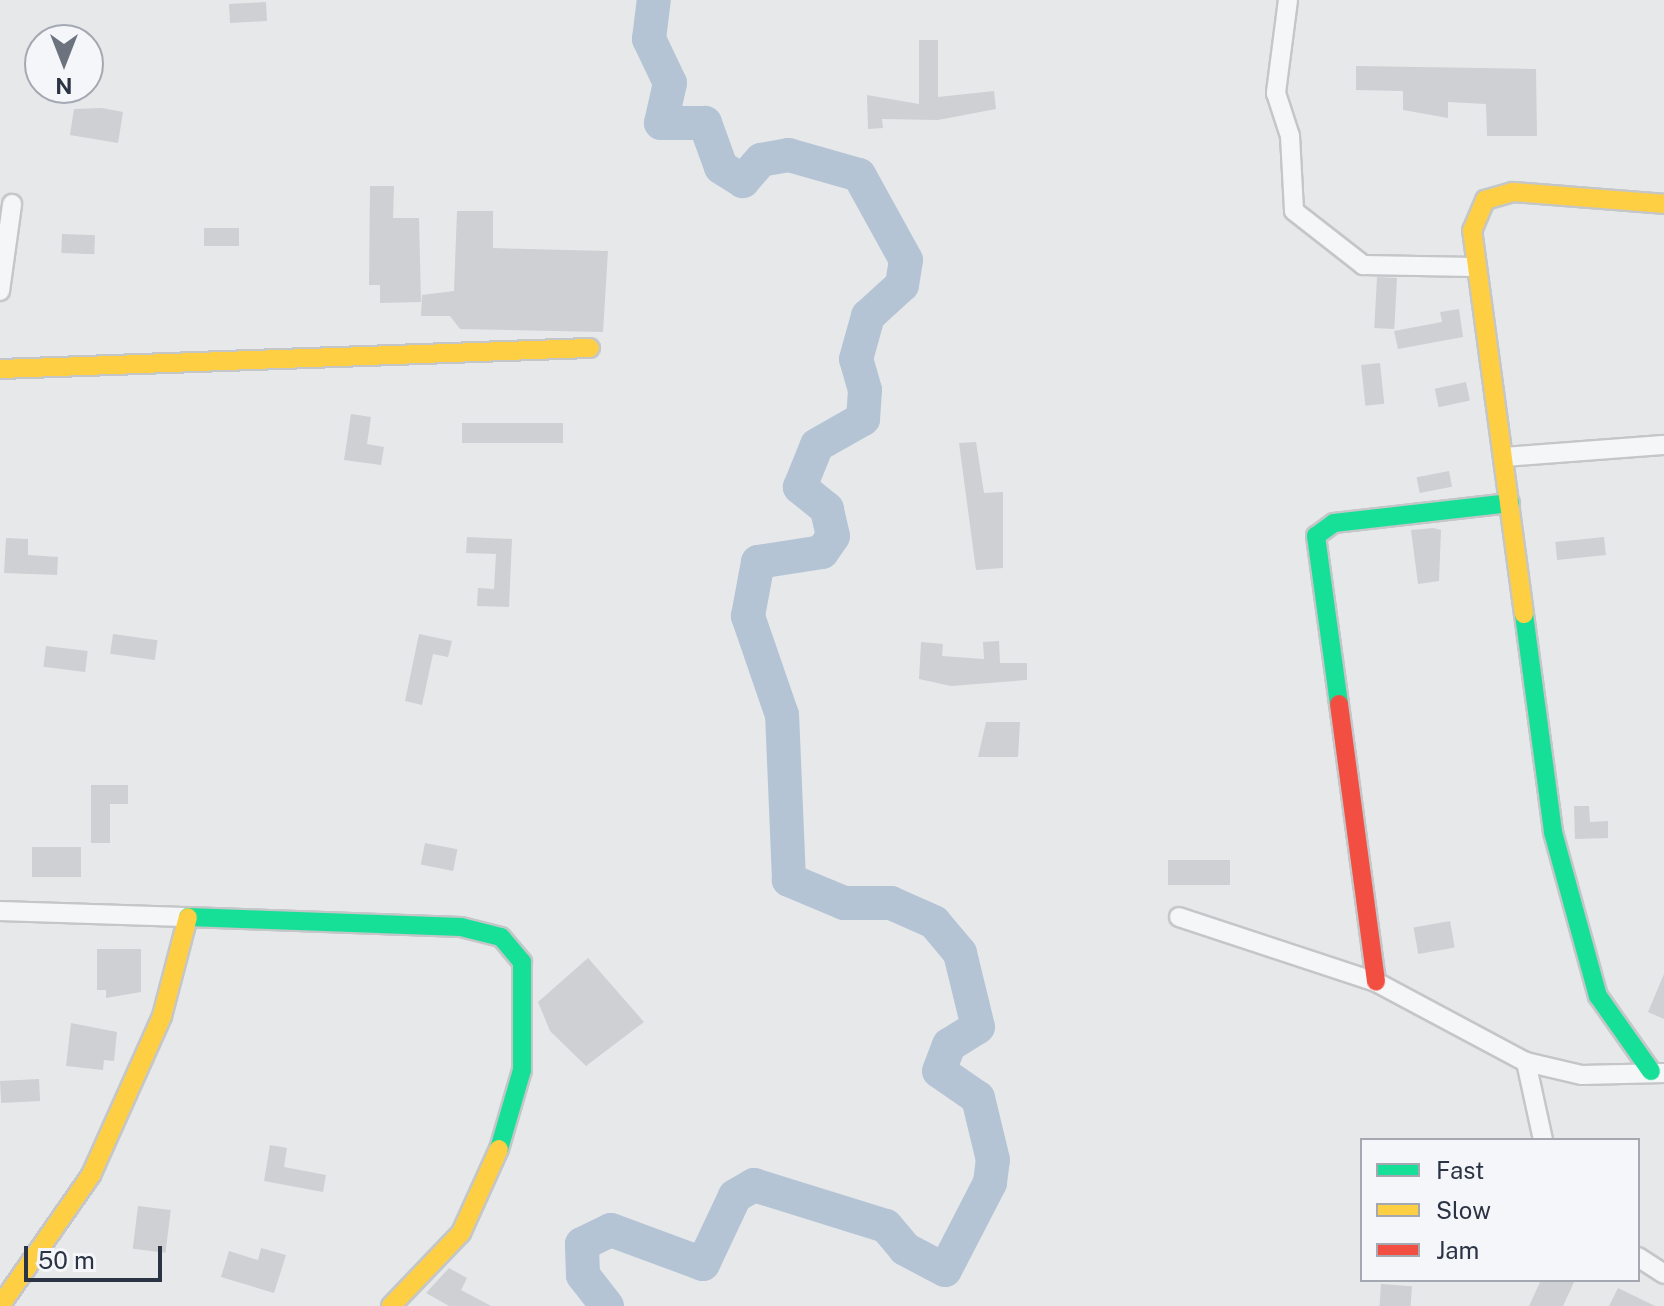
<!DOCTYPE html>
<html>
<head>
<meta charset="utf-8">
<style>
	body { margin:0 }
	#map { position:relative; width:1664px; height:1306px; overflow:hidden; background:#e6e8ea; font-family:"Public Sans",sans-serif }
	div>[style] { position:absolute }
	.river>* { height:34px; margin:-17px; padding:0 17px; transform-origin:17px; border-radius:17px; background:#b4c4d5 }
	.building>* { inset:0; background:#ced0d3; transform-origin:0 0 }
	.roads { filter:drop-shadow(2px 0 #c4c6c8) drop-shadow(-2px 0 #c4c6c8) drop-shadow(0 2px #c4c6c8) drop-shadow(0 -2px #c4c6c8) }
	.street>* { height:18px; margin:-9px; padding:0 9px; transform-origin:9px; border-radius:9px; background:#f5f6f7 }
	.fast>* { height:18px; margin:-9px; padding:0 9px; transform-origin:9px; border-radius:9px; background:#16e098 }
	.slow>* { height:18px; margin:-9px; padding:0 9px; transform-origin:9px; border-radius:9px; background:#ffcf43 }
	.jam>* { height:18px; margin:-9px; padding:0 9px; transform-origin:9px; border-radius:9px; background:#f24e42 }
	span { translate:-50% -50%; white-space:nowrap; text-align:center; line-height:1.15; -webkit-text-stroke:6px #f4f6f9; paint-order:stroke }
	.legend { position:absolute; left:1360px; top:1138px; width:280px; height:144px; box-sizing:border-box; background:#f4f6f9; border:2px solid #a4a8b1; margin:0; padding:10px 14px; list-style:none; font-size:24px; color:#2b3445 }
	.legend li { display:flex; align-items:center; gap:16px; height:40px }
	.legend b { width:40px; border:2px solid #a4a8b1 }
	.north { position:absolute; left:24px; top:24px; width:80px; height:80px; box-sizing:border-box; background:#f4f6f9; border:2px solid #a4a8b1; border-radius:50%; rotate:180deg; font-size:22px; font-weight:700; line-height:32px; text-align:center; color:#2b3445 }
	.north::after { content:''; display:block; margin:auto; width:28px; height:36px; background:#6c737f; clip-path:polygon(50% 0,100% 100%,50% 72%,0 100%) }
	.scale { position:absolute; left:24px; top:1246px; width:138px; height:36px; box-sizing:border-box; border:4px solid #2b3445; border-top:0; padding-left:10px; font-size:24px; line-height:28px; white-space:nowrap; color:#2b3445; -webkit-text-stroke:6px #f4f6f9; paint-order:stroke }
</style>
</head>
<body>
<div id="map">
	<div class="river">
		<i style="left:607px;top:1306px;width:39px;rotate:-128deg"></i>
		<i style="left:583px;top:1275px;width:31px;rotate:-92deg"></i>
		<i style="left:582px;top:1244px;width:32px;rotate:-26deg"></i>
		<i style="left:611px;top:1230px;width:98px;rotate:20.3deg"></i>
		<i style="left:703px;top:1264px;width:75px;rotate:-64.8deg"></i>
		<i style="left:735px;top:1196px;width:22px;rotate:-30deg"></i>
		<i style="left:754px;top:1185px;width:138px;rotate:17.3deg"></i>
		<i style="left:886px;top:1226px;width:30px;rotate:50deg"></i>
		<i style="left:905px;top:1249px;width:45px;rotate:27.7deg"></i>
		<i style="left:945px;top:1270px;width:98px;rotate:-62.7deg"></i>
		<i style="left:990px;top:1183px;width:23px;rotate:-83deg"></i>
		<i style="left:993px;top:1160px;width:64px;rotate:-103.6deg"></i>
		<i style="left:978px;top:1098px;width:47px;rotate:-145.3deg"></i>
		<i style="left:939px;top:1071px;width:28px;rotate:-69deg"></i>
		<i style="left:949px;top:1045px;width:34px;rotate:-32deg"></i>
		<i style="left:978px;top:1027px;width:76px;rotate:-103.7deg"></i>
		<i style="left:960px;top:953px;width:40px;rotate:-130deg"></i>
		<i style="left:934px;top:922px;width:47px;rotate:-156.2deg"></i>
		<i style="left:891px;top:903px;width:47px;rotate:180deg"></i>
		<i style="left:844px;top:903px;width:60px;rotate:-157.3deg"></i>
		<i style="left:789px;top:880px;width:165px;rotate:-92.4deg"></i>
		<i style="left:782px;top:715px;width:105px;rotate:-109deg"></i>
		<i style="left:748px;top:616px;width:55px;rotate:-79.5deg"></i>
		<i style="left:758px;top:562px;width:65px;rotate:-8.9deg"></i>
		<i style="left:822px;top:552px;width:19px;rotate:-55deg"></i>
		<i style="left:833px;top:536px;width:28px;rotate:-103deg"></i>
		<i style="left:827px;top:509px;width:35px;rotate:-141deg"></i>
		<i style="left:800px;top:487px;width:45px;rotate:-68deg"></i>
		<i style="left:817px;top:445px;width:53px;rotate:-29.5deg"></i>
		<i style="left:863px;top:419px;width:29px;rotate:-86deg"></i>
		<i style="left:865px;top:390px;width:32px;rotate:-106deg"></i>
		<i style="left:856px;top:359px;width:45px;rotate:-74.4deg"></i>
		<i style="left:868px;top:316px;width:46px;rotate:-42.4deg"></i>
		<i style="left:902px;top:285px;width:25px;rotate:-81deg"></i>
		<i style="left:906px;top:260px;width:97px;rotate:-118.9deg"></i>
		<i style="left:859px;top:175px;width:73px;rotate:-164.1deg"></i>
		<i style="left:789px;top:155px;width:28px;rotate:170deg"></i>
		<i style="left:761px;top:160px;width:28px;rotate:131deg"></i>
		<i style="left:743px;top:181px;width:26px;rotate:-148deg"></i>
		<i style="left:721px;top:167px;width:47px;rotate:-110deg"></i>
		<i style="left:705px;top:123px;width:44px;rotate:180deg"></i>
		<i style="left:661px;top:123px;width:41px;rotate:-77.3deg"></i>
		<i style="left:670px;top:83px;width:49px;rotate:-115.5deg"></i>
		<i style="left:649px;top:39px;width:39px;rotate:-83deg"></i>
	</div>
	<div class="building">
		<i style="left:266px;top:2px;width:19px;height:37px;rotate:87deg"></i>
		<i style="clip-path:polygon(919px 40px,938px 40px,938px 97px,994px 91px,996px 109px,938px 120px,882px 119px,883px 128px,868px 129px,867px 95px,919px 104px)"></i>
		<i style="clip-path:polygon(1356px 66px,1536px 69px,1537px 136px,1487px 136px,1486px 104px,1448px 102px,1448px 118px,1403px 110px,1403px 91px,1356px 90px)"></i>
		<i style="clip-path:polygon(102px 108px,123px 112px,118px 143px,70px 135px,74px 109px)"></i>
		<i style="clip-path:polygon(370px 186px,394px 186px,393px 218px,419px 218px,421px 302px,380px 303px,380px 285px,369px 285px)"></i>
		<i style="clip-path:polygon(457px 211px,493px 211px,493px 248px,608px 251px,603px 332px,460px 329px,450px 316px,421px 316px,422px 295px,454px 291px)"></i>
		<i style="left:239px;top:228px;width:18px;height:35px;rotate:90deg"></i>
		<i style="left:62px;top:234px;width:33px;height:19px;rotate:2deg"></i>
		<i style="left:1377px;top:277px;width:20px;height:51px;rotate:3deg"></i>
		<i style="clip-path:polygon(1459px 309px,1463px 337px,1398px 349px,1394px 331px,1442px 322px,1440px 312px)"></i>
		<i style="left:1380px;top:363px;width:41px;height:19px;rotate:84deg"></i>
		<i style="left:1466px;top:382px;width:19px;height:32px;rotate:78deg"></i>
		<i style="clip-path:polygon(351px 414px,371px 417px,367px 444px,384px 447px,381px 465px,344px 460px)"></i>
		<i style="left:462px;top:423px;width:101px;height:20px"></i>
		<i style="clip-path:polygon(976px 442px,984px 493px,1003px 492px,1003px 568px,976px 570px,959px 443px)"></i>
		<i style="left:1449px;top:471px;width:16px;height:33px;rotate:79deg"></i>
		<i style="clip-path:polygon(1433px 528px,1441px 530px,1439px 581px,1418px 584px,1411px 530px)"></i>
		<i style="clip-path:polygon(467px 537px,512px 539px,509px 607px,477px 606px,478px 588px,494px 589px,496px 554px,466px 553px)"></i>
		<i style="left:1604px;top:537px;width:18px;height:49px;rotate:84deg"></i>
		<i style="clip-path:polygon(6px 538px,28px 539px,28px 555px,58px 557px,57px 575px,4px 573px)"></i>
		<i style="left:113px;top:634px;width:45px;height:20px;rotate:8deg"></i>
		<i style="clip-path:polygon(419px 634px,452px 641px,448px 657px,433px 654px,422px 705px,405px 701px)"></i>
		<i style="clip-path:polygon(999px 641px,1000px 663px,1027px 663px,1027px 680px,951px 686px,919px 679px,921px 642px,943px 644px,942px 656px,984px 659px,983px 642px)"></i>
		<i style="left:46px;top:646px;width:42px;height:21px;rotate:7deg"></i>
		<i style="clip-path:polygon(986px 722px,1020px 722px,1018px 757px,978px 757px)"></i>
		<i style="clip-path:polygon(91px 785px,128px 785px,128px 804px,110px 804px,110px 843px,91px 843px)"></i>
		<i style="clip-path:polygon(1574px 806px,1589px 806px,1590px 822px,1608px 821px,1608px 838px,1575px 839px)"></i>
		<i style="left:425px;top:843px;width:33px;height:22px;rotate:11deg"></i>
		<i style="left:32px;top:847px;width:49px;height:30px"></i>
		<i style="left:1230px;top:860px;width:25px;height:62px;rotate:90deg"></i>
		<i style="left:1450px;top:921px;width:27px;height:37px;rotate:80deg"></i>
		<i style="clip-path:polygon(97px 949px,141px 949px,141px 992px,106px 998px,106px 990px,97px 990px)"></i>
		<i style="clip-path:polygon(588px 958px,644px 1022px,586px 1066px,550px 1031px,538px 1002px)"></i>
		<i style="clip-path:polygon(1664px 974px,1664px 1019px,1648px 1012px)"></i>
		<i style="clip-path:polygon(71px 1023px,117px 1032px,114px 1061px,104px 1060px,103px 1070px,66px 1066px)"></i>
		<i style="left:39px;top:1079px;width:22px;height:39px;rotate:87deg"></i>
		<i style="clip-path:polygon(270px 1145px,287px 1148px,284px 1167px,326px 1175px,323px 1192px,264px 1181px)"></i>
		<i style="left:138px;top:1206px;width:33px;height:43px;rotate:7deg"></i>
		<i style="clip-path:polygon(261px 1248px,286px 1255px,274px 1293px,221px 1277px,229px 1251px,258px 1260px)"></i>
		<i style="clip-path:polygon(449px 1268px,467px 1278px,461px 1290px,491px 1306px,449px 1306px,426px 1293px)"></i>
		<i style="clip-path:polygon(1541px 1280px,1575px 1280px,1563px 1306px,1529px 1306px)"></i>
		<i style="left:1381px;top:1284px;width:31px;height:22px;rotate:4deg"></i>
		<i style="clip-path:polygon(1618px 1288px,1655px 1306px,1609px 1306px)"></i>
	</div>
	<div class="roads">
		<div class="street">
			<i style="left:1288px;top:0;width:94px;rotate:97.4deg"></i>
			<i style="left:1276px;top:93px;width:45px;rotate:72deg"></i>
			<i style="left:1290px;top:136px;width:75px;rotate:86.9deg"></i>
			<i style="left:1294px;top:211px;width:88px;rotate:38deg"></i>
			<i style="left:1363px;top:265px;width:111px;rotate:1deg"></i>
			<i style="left:0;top:291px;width:88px;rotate:-82.1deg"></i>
			<i style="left:1503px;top:457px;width:161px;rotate:-4.3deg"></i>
			<i style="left:0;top:911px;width:184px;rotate:1.9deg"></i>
			<i style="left:1179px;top:917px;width:207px;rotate:18.3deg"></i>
			<i style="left:1376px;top:982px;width:170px;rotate:28.1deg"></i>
			<i style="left:1526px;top:1062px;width:57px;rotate:13.1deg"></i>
			<i style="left:1582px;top:1075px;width:82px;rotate:-1.4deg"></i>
			<i style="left:1526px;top:1062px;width:80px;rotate:77.7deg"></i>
			<i style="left:1638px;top:1257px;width:31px;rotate:33deg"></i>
		</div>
		<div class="fast">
			<i style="left:1524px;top:614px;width:220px;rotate:82.4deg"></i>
			<i style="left:1553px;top:832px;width:170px;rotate:74.7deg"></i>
			<i style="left:1598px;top:996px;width:92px;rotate:54.8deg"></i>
			<i style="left:1339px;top:704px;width:170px;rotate:-97.8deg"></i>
			<i style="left:1316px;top:536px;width:22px;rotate:-36deg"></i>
			<i style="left:1334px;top:523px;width:177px;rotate:-6.5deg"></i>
			<i style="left:188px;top:917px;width:273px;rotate:2.1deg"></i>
			<i style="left:461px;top:927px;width:41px;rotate:14deg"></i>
			<i style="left:501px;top:937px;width:33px;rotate:50deg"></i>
			<i style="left:522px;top:962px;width:108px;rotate:90deg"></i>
			<i style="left:522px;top:1070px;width:82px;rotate:106.2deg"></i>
		</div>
		<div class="slow">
			<i style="left:0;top:369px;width:590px;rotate:-2.04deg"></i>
			<i style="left:1524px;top:614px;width:387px;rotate:-97.7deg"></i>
			<i style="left:1472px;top:231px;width:34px;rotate:-67deg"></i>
			<i style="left:1485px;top:200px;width:29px;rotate:-16deg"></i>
			<i style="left:1513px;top:192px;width:151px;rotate:4.5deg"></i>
			<i style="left:0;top:1306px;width:160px;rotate:-55.2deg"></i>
			<i style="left:91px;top:1175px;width:174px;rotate:-65.9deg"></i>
			<i style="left:162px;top:1016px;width:102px;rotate:-75.3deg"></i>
			<i style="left:391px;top:1306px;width:101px;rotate:-46.2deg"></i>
			<i style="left:461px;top:1233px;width:92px;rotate:-65.7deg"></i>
		</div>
		<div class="jam">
			<i style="left:1339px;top:704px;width:280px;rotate:82.4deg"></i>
		</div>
	</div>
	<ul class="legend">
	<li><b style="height:10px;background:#16e098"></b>Fast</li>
	<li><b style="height:10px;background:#ffcf43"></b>Slow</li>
	<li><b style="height:10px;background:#f24e42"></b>Jam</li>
	</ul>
	<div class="north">N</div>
	<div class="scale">50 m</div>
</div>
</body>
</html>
